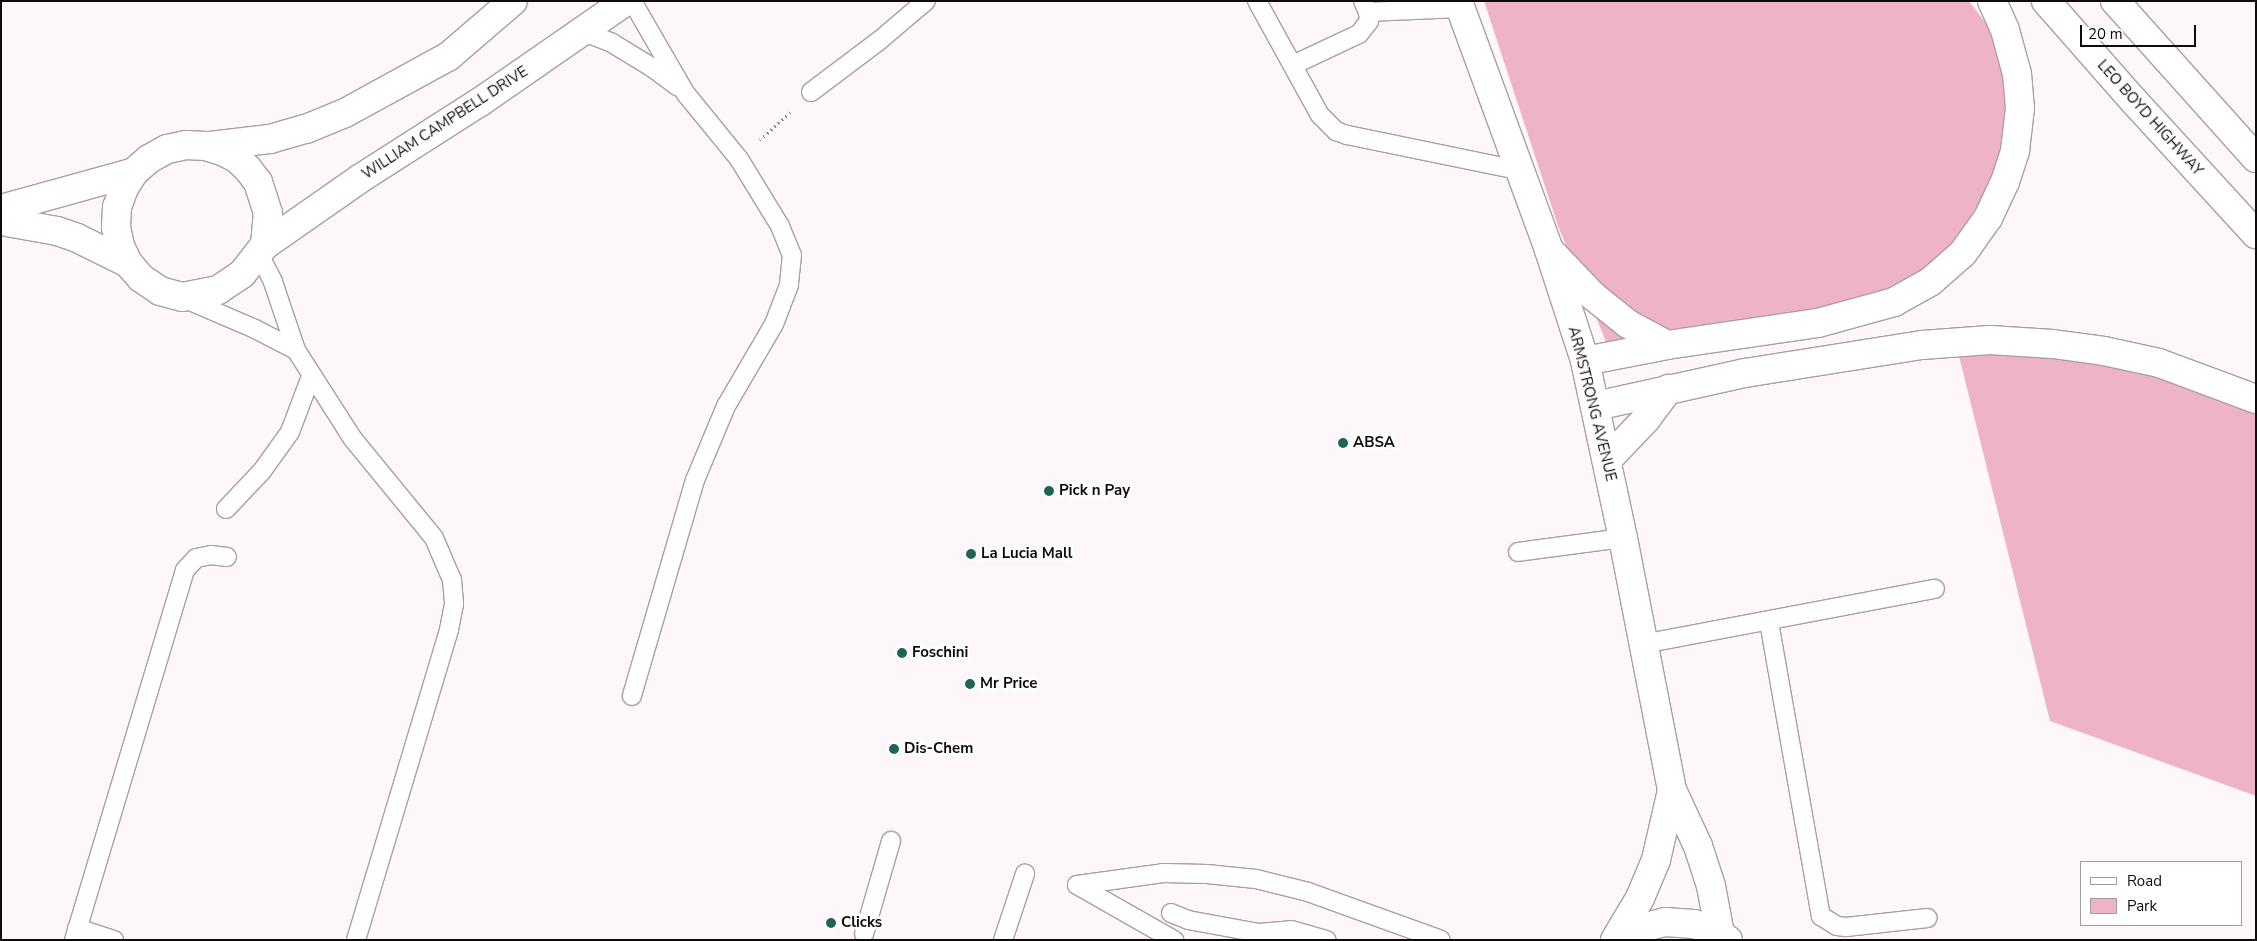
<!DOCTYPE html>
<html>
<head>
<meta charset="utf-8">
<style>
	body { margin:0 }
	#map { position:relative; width:2257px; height:941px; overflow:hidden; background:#fef7fa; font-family:"Nunito Sans",sans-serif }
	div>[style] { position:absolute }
	.green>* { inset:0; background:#efb3c8 }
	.path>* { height:3px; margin-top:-1.5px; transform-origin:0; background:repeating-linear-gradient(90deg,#7d7779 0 1px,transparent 0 5px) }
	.roads { filter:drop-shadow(1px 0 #ad9da2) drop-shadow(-1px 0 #ad9da2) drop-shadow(0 1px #ad9da2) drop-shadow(0 -1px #ad9da2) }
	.service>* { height:18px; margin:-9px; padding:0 9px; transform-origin:9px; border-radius:9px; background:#fff }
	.tertiary>* { height:28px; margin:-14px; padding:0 14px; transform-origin:14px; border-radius:14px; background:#fff }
	.motorway>* { height:28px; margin:-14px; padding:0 14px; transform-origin:14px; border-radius:14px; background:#fff }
	.dots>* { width:14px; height:14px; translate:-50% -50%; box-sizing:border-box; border:2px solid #fff; border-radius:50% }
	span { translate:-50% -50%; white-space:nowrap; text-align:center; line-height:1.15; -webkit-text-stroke:5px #fff; paint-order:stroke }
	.street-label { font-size:15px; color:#0f0a0b }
	.poi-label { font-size:15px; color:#0f0a0b; font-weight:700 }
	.left { translate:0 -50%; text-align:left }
	.frame { position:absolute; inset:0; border:2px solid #0f0a0b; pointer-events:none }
	.legend { position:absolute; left:2080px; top:861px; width:162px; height:65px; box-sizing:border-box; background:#fff; border:1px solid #9f9d9d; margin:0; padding:6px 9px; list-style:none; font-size:15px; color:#0f0a0b }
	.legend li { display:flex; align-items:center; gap:10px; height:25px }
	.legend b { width:25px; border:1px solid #9f9d9d }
	.scale { position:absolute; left:2080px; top:25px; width:116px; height:22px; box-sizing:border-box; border:2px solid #0f0a0b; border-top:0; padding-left:6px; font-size:15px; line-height:18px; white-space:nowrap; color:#0f0a0b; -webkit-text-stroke:4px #fff; paint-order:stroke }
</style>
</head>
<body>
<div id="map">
	<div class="green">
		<i style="clip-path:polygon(1484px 1px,1969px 1px,1991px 30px,2013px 77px,1994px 196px,1949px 265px,1855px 303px,1607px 344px,1558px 226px)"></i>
		<i style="clip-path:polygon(2068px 342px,2256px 390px,2256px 796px,2050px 721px,1956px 344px)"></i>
	</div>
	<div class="path">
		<i style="left:760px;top:140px;width:41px;rotate:-43deg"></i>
	</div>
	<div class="roads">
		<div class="service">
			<i style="left:632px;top:1px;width:108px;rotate:59.9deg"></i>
			<i style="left:686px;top:94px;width:84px;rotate:50.8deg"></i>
			<i style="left:739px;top:159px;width:79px;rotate:58.5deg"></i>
			<i style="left:780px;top:226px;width:31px;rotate:68deg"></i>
			<i style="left:792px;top:255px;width:30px;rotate:96deg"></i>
			<i style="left:789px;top:285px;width:42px;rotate:111deg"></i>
			<i style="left:774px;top:324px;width:95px;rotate:120.3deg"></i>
			<i style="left:726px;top:406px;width:80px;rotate:112.7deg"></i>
			<i style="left:695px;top:480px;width:225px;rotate:106.3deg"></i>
			<i style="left:1257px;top:1px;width:130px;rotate:61.1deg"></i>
			<i style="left:1320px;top:115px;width:23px;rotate:45deg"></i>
			<i style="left:1336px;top:131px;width:12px;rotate:20deg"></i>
			<i style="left:1347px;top:135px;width:175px;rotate:11.6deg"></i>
			<i style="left:1368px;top:12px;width:92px;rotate:-2.5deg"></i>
			<i style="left:584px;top:32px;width:30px;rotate:21deg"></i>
			<i style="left:612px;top:43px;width:48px;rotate:31.4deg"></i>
			<i style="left:653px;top:68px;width:31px;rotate:37deg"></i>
			<i style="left:1293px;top:65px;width:73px;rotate:-25.2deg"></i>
			<i style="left:1359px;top:34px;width:16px;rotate:-52deg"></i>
			<i style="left:1369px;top:21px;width:9px;rotate:-96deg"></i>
			<i style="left:1368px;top:12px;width:12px;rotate:-114deg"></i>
			<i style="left:811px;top:92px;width:86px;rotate:-37deg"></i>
			<i style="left:880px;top:40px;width:60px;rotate:-40.3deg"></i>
			<i style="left:259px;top:254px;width:31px;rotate:63deg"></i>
			<i style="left:273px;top:282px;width:72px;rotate:71.3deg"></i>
			<i style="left:296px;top:350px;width:106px;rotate:57.4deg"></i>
			<i style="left:353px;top:439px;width:128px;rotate:50.7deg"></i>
			<i style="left:434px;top:538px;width:46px;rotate:66.8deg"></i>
			<i style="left:452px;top:580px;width:24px;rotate:85deg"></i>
			<i style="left:454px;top:604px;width:26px;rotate:101deg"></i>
			<i style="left:449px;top:630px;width:324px;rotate:106.7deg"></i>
			<i style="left:183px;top:298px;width:78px;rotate:23.3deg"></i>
			<i style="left:255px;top:329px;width:46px;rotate:27.1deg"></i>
			<i style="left:226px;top:509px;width:52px;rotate:-46.5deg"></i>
			<i style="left:262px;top:471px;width:48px;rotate:-54.3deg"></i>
			<i style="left:290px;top:432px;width:60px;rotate:-69.4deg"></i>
			<i style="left:1518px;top:552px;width:106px;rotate:-7.6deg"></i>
			<i style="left:1769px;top:622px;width:299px;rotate:80deg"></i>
			<i style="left:1821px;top:916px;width:19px;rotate:32deg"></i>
			<i style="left:1837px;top:926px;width:9px;rotate:6deg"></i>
			<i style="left:1846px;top:927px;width:82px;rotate:-6.3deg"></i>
			<i style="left:1643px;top:644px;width:297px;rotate:-10.7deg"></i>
			<i style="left:1077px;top:885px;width:87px;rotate:-7.9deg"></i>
			<i style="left:1163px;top:873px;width:44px;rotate:1.3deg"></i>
			<i style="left:1207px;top:874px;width:49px;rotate:5.8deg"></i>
			<i style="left:1256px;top:879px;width:54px;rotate:14deg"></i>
			<i style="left:1308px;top:892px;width:141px;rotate:19.8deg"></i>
			<i style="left:1077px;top:885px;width:112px;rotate:29.6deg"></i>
			<i style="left:1171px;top:913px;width:18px;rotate:22deg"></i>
			<i style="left:1188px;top:920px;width:72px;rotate:10.4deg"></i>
			<i style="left:1259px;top:933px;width:32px;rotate:-5deg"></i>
			<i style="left:1291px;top:930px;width:37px;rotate:16deg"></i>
			<i style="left:77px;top:928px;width:39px;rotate:18deg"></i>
			<i style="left:864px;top:934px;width:97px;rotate:-73.8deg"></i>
			<i style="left:74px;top:940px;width:386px;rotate:-73.3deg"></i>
			<i style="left:185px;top:570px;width:16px;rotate:-47deg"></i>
			<i style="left:196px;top:558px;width:15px;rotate:-11deg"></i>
			<i style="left:211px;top:555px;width:16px;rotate:7deg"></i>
			<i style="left:1003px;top:940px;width:70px;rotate:-71.6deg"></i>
		</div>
		<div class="tertiary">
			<i style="left:1458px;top:1px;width:265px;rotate:69.9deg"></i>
			<i style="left:1549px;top:250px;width:117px;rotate:72deg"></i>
			<i style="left:1585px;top:361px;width:181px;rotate:77.9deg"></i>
			<i style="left:1623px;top:538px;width:257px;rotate:79deg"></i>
			<i style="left:1672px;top:790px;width:62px;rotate:65.1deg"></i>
			<i style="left:1698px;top:846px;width:42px;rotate:72deg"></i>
			<i style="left:1711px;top:886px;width:49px;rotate:79.4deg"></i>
			<i style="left:210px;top:146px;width:60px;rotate:-6.7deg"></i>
			<i style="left:270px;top:139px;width:37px;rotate:-16deg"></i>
			<i style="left:306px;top:129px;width:42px;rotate:-22.3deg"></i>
			<i style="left:345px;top:113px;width:119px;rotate:-28.7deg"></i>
			<i style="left:449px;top:56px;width:84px;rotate:-40.7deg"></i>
			<i style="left:1px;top:209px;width:138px;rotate:-15.5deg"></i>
			<i style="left:1px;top:221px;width:57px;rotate:10.1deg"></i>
			<i style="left:57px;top:231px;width:21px;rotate:19deg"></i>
			<i style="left:77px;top:238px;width:57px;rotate:26.1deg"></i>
			<i style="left:265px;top:245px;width:32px;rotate:-85deg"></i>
			<i style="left:268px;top:213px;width:33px;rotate:-108deg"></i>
			<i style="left:258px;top:182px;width:16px;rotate:-128deg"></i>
			<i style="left:248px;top:169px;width:16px;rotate:-137deg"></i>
			<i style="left:236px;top:158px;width:16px;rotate:-153deg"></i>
			<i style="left:222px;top:151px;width:17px;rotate:-163deg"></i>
			<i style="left:206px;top:146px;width:20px;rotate:-177deg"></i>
			<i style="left:186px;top:145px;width:19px;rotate:168deg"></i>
			<i style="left:167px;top:149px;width:21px;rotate:151deg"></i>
			<i style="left:149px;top:159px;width:20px;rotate:139deg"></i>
			<i style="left:134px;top:172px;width:19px;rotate:122deg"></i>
			<i style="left:124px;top:188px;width:20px;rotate:110deg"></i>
			<i style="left:117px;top:207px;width:20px;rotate:93deg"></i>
			<i style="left:116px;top:227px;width:19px;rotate:78deg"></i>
			<i style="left:120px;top:246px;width:19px;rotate:65deg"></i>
			<i style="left:128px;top:263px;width:20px;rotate:49deg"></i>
			<i style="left:141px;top:278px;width:23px;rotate:34deg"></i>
			<i style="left:160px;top:291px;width:23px;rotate:15deg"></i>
			<i style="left:182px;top:297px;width:37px;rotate:-11deg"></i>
			<i style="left:218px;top:290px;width:29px;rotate:-34deg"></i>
			<i style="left:242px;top:274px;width:37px;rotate:-52deg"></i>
			<i style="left:265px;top:245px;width:117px;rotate:-34.9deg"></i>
			<i style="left:361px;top:178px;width:141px;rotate:-32.6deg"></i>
			<i style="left:480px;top:102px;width:178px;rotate:-34.7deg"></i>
			<i style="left:1615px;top:940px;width:49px;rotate:-59.2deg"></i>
			<i style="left:1640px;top:898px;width:41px;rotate:-67.2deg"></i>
			<i style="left:1656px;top:860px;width:72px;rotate:-77.1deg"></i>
			<i style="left:1620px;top:940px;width:20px;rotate:-33deg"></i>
			<i style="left:1637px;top:929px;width:29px;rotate:-14deg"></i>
			<i style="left:1665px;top:922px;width:29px;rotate:4deg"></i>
			<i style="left:1694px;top:924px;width:28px;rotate:21deg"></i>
			<i style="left:1720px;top:934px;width:10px;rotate:37deg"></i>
		</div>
		<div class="motorway">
			<i style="left:2046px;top:1px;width:132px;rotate:48.7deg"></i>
			<i style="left:2133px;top:100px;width:182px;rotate:47.5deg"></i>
			<i style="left:2115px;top:1px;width:211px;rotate:48.1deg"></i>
			<i style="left:1549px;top:250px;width:64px;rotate:46.3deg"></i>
			<i style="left:1593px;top:296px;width:45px;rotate:38.7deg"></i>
			<i style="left:1628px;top:324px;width:44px;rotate:28.3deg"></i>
			<i style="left:1585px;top:361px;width:84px;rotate:-11deg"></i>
			<i style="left:1667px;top:345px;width:153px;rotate:-8.3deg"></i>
			<i style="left:1818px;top:323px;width:79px;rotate:-15.4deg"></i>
			<i style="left:1894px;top:302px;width:41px;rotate:-29.1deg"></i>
			<i style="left:1930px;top:282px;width:44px;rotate:-41.3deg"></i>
			<i style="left:1963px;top:253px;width:43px;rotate:-54.5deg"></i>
			<i style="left:1988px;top:218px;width:40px;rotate:-65deg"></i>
			<i style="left:2005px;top:182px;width:33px;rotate:-72deg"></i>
			<i style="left:2015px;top:151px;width:43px;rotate:-83.4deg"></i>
			<i style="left:2020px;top:108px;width:34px;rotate:-95deg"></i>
			<i style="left:2017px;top:74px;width:46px;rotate:-105.3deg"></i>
			<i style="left:2005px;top:30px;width:32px;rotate:-114deg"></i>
			<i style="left:1596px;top:406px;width:153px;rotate:-12.5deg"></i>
			<i style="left:1745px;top:373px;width:179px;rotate:-9deg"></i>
			<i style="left:1922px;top:345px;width:68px;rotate:-4.2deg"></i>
			<i style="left:1990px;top:340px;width:63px;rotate:3.6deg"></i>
			<i style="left:2053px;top:344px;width:51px;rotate:7.8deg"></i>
			<i style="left:2104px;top:351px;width:56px;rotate:12.3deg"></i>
			<i style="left:2159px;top:363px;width:103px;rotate:20.4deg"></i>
			<i style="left:1607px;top:460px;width:57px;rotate:-46.4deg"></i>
			<i style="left:1646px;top:419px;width:38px;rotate:-53deg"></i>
		</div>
	</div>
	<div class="dots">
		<i style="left:1343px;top:443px;background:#206456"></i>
		<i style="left:1049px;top:491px;background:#206456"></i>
		<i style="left:971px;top:554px;background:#206456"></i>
		<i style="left:902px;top:653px;background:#206456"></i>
		<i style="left:970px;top:684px;background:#206456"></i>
		<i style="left:894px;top:749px;background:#206456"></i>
		<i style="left:831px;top:923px;background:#206456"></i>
	</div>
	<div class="street-label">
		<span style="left:2150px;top:118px;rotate:48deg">LEO BOYD HIGHWAY</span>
		<span style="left:445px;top:123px;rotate:-33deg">WILLIAM CAMPBELL DRIVE</span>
		<span style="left:1592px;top:404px;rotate:76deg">ARMSTRONG AVENUE</span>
	</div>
	<div class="poi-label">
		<span class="left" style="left:1353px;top:443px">ABSA</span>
		<span class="left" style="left:1059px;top:491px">Pick n Pay</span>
		<span class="left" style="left:981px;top:554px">La Lucia Mall</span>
		<span class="left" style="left:912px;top:653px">Foschini</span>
		<span class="left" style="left:980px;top:684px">Mr Price</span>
		<span class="left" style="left:904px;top:749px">Dis-Chem</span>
		<span class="left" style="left:841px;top:923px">Clicks</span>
	</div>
	<div class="frame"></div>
	<ul class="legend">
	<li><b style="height:6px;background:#fff"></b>Road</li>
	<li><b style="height:14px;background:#efb3c8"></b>Park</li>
	</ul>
	<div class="scale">20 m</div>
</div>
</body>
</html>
